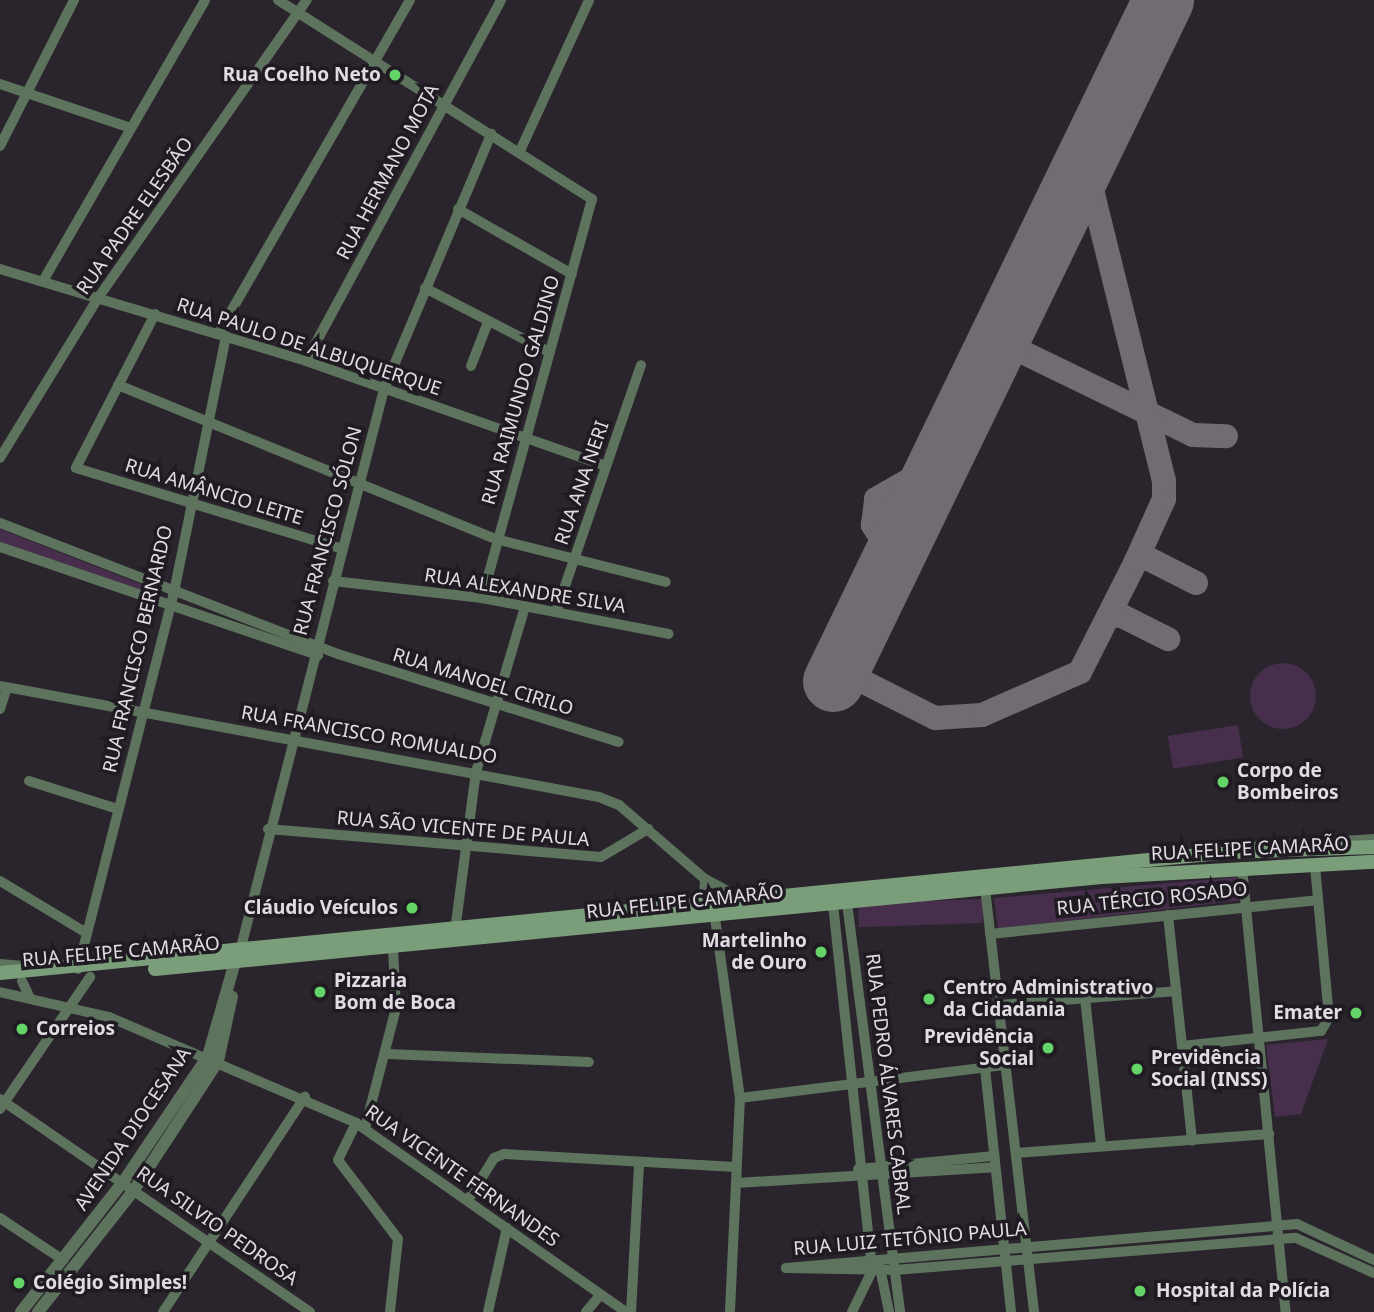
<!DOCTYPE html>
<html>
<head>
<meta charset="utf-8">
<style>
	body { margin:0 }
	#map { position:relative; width:1374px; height:1312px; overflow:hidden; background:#2a252c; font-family:"Noto Sans",sans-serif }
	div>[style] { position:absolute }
	.green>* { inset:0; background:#462e4c; transform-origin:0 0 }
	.round { border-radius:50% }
	.taxiway>* { height:24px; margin:-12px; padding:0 12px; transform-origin:12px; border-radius:12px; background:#716c72 }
	.runway>* { height:61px; margin:-30.5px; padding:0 30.5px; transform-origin:30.5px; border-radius:30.5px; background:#716c72 }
	.minor>* { height:10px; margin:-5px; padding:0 5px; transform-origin:5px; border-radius:5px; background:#5d735d }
	.tertiary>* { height:12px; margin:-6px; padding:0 6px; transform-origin:6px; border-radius:6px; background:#5d735d }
	.secondary>* { height:14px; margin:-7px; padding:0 7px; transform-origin:7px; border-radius:7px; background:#7b9e7a }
	.dots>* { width:19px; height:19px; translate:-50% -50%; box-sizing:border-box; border:4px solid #201b22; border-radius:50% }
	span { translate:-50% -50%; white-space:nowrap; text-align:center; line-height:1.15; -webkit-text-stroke:7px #201b22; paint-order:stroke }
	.poi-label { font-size:19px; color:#e0dce1; font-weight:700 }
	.right { translate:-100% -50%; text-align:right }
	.left { translate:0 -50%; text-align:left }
	.street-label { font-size:19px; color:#e0dce1 }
</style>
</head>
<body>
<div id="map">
	<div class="green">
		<i style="clip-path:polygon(0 529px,153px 589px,158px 597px,0 542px)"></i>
		<i class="round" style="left:1250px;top:663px;width:66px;height:66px"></i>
		<i style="left:1238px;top:725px;width:33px;height:71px;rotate:81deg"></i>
		<i style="clip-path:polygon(1240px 877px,1243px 900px,998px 929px,994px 898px)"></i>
		<i style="left:982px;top:899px;width:24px;height:124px;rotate:88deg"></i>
		<i style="clip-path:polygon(1328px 1039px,1301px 1114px,1275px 1117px,1266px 1045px)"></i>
	</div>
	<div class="taxiway">
		<i style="left:1006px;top:322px;width:27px;rotate:73deg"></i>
		<i style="left:1014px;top:348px;width:199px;rotate:25.9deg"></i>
		<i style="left:1193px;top:435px;width:33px;rotate:2deg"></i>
		<i style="left:991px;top:355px;width:24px;rotate:-17deg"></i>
		<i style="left:893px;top:556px;width:37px;rotate:-123deg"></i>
		<i style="left:873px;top:525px;width:26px;rotate:-83deg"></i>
		<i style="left:876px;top:499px;width:43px;rotate:-29.6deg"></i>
		<i style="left:913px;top:478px;width:44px;rotate:-43.2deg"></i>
		<i style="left:1136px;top:561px;width:11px;rotate:-15deg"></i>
		<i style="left:1147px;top:558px;width:55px;rotate:27deg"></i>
		<i style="left:1108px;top:617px;width:12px;rotate:-9deg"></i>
		<i style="left:1120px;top:615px;width:54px;rotate:26.6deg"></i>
		<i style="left:838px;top:669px;width:109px;rotate:26.8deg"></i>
		<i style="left:935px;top:718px;width:47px;rotate:-3.7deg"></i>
		<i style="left:982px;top:715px;width:107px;rotate:-23.7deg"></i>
		<i style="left:1080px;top:672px;width:124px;rotate:-63.2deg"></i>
		<i style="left:1136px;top:561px;width:68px;rotate:-65.7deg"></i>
		<i style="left:1164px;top:499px;width:18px;rotate:-90deg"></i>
		<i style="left:1164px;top:481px;width:330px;rotate:-103.9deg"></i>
	</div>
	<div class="runway">
		<i style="left:833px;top:681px;width:757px;rotate:-64.15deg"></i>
	</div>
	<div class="minor">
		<i style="left:278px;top:0;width:372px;rotate:32.4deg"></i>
		<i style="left:592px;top:199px;width:414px;rotate:105.4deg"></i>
		<i style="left:0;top:84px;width:138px;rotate:18.6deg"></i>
		<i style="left:0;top:146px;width:164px;rotate:-63.1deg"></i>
		<i style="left:520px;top:151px;width:166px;rotate:-65.4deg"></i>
		<i style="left:458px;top:209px;width:131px;rotate:29.7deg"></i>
		<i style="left:0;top:269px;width:320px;rotate:16.7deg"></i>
		<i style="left:306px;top:361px;width:317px;rotate:19.3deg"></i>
		<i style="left:43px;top:281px;width:324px;rotate:-60deg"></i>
		<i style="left:425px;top:288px;width:140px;rotate:27.3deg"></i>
		<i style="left:155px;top:314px;width:173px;rotate:117.2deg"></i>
		<i style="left:76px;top:468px;width:278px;rotate:16.9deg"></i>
		<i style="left:218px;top:334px;width:385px;rotate:-60.1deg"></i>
		<i style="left:306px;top:361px;width:410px;rotate:-61.6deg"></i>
		<i style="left:471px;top:366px;width:47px;rotate:-68.9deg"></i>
		<i style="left:118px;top:385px;width:408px;rotate:22.2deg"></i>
		<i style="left:496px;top:539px;width:175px;rotate:14.2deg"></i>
		<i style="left:0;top:458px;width:188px;rotate:-58.5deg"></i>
		<i style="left:98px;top:298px;width:364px;rotate:-55deg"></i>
		<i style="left:0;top:523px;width:362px;rotate:21.2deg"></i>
		<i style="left:338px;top:654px;width:294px;rotate:17.4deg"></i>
		<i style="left:0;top:547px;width:336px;rotate:18.8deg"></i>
		<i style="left:333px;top:581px;width:150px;rotate:6.5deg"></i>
		<i style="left:482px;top:598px;width:190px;rotate:10.9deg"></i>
		<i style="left:556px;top:612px;width:261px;rotate:-71deg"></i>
		<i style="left:0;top:686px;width:609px;rotate:10.5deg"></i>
		<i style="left:599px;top:797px;width:22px;rotate:22deg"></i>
		<i style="left:619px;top:805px;width:113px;rotate:40.7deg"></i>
		<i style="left:705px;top:879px;width:43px;rotate:27.8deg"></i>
		<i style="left:0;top:709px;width:22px;rotate:-72deg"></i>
		<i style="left:29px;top:781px;width:93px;rotate:17.5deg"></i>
		<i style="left:268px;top:829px;width:334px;rotate:4.8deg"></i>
		<i style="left:601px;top:857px;width:55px;rotate:-30.8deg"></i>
		<i style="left:1251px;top:847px;width:123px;rotate:-3.7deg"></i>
		<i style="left:1242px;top:867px;width:447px;rotate:84.4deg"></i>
		<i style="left:0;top:881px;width:99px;rotate:31deg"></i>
		<i style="left:985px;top:888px;width:427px;rotate:83.4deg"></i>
		<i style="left:847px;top:903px;width:412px;rotate:82.6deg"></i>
		<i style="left:833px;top:904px;width:369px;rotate:83.9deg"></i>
		<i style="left:872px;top:1271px;width:46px;rotate:116deg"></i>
		<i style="left:704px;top:906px;width:27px;rotate:-88deg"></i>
		<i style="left:1168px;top:915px;width:227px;rotate:83.9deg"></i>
		<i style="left:715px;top:918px;width:182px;rotate:82.1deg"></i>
		<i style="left:740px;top:1098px;width:214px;rotate:92.7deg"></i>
		<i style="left:455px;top:931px;width:160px;rotate:-82.5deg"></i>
		<i style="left:476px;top:772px;width:172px;rotate:-73.5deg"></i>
		<i style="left:990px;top:934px;width:329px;rotate:-5.9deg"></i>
		<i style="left:240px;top:951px;width:580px;rotate:-75.63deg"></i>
		<i style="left:384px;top:389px;width:277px;rotate:-67.2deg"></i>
		<i style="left:0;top:964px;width:24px;rotate:5deg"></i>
		<i style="left:78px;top:969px;width:389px;rotate:-75.7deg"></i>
		<i style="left:174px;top:592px;width:261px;rotate:-78.5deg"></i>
		<i style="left:22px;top:981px;width:17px;rotate:65deg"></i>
		<i style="left:0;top:992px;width:112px;rotate:12.9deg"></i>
		<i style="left:109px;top:1017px;width:269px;rotate:23.2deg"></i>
		<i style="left:356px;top:1123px;width:330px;rotate:35deg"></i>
		<i style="left:1085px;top:998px;width:149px;rotate:83.8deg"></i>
		<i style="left:1000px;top:1005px;width:177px;rotate:-4.5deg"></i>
		<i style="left:1182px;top:1046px;width:140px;rotate:-6.2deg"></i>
		<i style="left:1321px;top:1031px;width:16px;rotate:-60deg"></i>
		<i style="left:1329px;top:1017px;width:153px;rotate:-95.3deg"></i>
		<i style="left:387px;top:1054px;width:202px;rotate:2.3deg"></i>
		<i style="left:985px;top:1068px;width:245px;rotate:83.9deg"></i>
		<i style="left:740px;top:1098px;width:268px;rotate:-7.1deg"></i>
		<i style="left:0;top:1099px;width:376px;rotate:34.5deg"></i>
		<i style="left:0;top:1109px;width:160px;rotate:-55.7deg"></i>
		<i style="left:356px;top:1123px;width:41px;rotate:115.9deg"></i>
		<i style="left:338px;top:1160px;width:99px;rotate:52.8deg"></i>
		<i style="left:398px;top:1239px;width:73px;rotate:96.3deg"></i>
		<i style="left:365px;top:1128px;width:124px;rotate:-75.5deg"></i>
		<i style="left:396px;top:1008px;width:59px;rotate:-92.9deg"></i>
		<i style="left:1016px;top:1153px;width:254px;rotate:-4.3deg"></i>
		<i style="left:858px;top:1169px;width:137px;rotate:-5.5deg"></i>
		<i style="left:736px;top:1183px;width:259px;rotate:-3.5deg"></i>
		<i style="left:468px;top:1200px;width:49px;rotate:-58.2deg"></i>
		<i style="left:494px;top:1158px;width:11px;rotate:-22deg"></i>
		<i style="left:504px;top:1154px;width:232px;rotate:3.2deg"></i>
		<i style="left:0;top:1218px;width:76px;rotate:33.7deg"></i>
		<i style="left:1374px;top:1260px;width:85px;rotate:-154.9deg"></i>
		<i style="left:1297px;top:1224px;width:513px;rotate:175.08deg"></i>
		<i style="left:786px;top:1268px;width:109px;rotate:1.1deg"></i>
		<i style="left:895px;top:1270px;width:402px;rotate:-4.6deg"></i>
		<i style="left:1296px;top:1238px;width:85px;rotate:24.2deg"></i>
		<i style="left:880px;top:1268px;width:45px;rotate:78.4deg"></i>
		<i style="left:163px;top:1312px;width:258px;rotate:-56.6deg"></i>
		<i style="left:488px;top:1312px;width:86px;rotate:-77.3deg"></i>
		<i style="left:586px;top:1312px;width:23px;rotate:-50deg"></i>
		<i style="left:631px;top:1312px;width:150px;rotate:-86.9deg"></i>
	</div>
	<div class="tertiary">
		<i style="left:21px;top:1312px;width:165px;rotate:-51.9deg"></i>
		<i style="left:123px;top:1182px;width:152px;rotate:-56deg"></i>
		<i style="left:208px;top:1056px;width:105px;rotate:-74deg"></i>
		<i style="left:38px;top:1312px;width:155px;rotate:-51.8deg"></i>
		<i style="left:134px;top:1190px;width:154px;rotate:-56.9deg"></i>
		<i style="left:218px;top:1061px;width:66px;rotate:-77.8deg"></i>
	</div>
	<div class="secondary">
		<i style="left:155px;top:969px;width:951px;rotate:-5.55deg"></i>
		<i style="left:1102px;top:877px;width:272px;rotate:-3.2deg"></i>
		<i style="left:0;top:973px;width:1236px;rotate:-5.62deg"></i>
		<i style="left:1230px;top:852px;width:144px;rotate:-2deg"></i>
	</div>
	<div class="dots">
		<i style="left:395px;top:75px;background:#64d468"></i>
		<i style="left:1223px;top:782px;background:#64d468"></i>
		<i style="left:412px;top:908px;background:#64d468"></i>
		<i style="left:821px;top:952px;background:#64d468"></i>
		<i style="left:320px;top:992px;background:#64d468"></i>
		<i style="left:929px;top:999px;background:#64d468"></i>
		<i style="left:1356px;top:1013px;background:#64d468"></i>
		<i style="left:22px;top:1029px;background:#64d468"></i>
		<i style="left:1048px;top:1048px;background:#64d468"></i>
		<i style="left:1137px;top:1069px;background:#64d468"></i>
		<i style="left:19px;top:1283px;background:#64d468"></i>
		<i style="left:1140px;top:1291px;background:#64d468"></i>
	</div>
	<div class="poi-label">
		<span class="right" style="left:381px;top:75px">Rua Coelho Neto</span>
		<span class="left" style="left:1237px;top:782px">Corpo de<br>Bombeiros</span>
		<span class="right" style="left:398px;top:908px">Cláudio Veículos</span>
		<span class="right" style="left:807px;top:952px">Martelinho<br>de Ouro</span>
		<span class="left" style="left:334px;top:992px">Pizzaria<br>Bom de Boca</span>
		<span class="left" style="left:943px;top:999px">Centro Administrativo<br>da Cidadania</span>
		<span class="right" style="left:1342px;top:1013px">Emater</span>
		<span class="left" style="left:36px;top:1029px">Correios</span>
		<span class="right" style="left:1034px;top:1048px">Previdência<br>Social</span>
		<span class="left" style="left:1151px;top:1069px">Previdência<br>Social (INSS)</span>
		<span class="left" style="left:33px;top:1283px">Colégio Simples!</span>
		<span class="left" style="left:1156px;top:1291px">Hospital da Polícia</span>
	</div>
	<div class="street-label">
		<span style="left:388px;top:172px;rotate:-62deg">RUA HERMANO MOTA</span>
		<span style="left:135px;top:216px;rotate:-55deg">RUA PADRE ELESBÃO</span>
		<span style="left:309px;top:347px;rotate:18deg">RUA PAULO DE ALBUQUERQUE</span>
		<span style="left:521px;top:390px;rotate:-74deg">RUA RAIMUNDO GALDINO</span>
		<span style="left:582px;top:483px;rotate:-71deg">RUA ANA NERI</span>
		<span style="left:214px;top:492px;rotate:17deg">RUA AMÂNCIO LEITE</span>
		<span style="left:328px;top:531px;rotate:-75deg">RUA FRANCISCO SÓLON</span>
		<span style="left:525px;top:591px;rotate:9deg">RUA ALEXANDRE SILVA</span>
		<span style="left:138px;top:649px;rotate:-77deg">RUA FRANCISCO BERNARDO</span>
		<span style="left:483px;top:682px;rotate:17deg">RUA MANOEL CIRILO</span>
		<span style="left:369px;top:735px;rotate:10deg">RUA FRANCISCO ROMUALDO</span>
		<span style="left:463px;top:829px;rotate:5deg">RUA SÃO VICENTE DE PAULA</span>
		<span style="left:1250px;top:849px;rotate:-3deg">RUA FELIPE CAMARÃO</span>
		<span style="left:1152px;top:899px;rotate:-6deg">RUA TÉRCIO ROSADO</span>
		<span style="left:685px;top:902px;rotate:-6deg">RUA FELIPE CAMARÃO</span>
		<span style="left:121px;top:952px;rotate:-5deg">RUA FELIPE CAMARÃO</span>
		<span style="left:888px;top:1084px;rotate:83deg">RUA PEDRO ÁLVARES CABRAL</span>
		<span style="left:133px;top:1129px;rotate:-56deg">AVENIDA DIOCESANA</span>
		<span style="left:462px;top:1176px;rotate:35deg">RUA VICENTE FERNANDES</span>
		<span style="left:217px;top:1226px;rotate:35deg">RUA SILVIO PEDROSA</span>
		<span style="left:910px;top:1239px;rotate:-5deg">RUA LUIZ TETÔNIO PAULA</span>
	</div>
</div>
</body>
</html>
